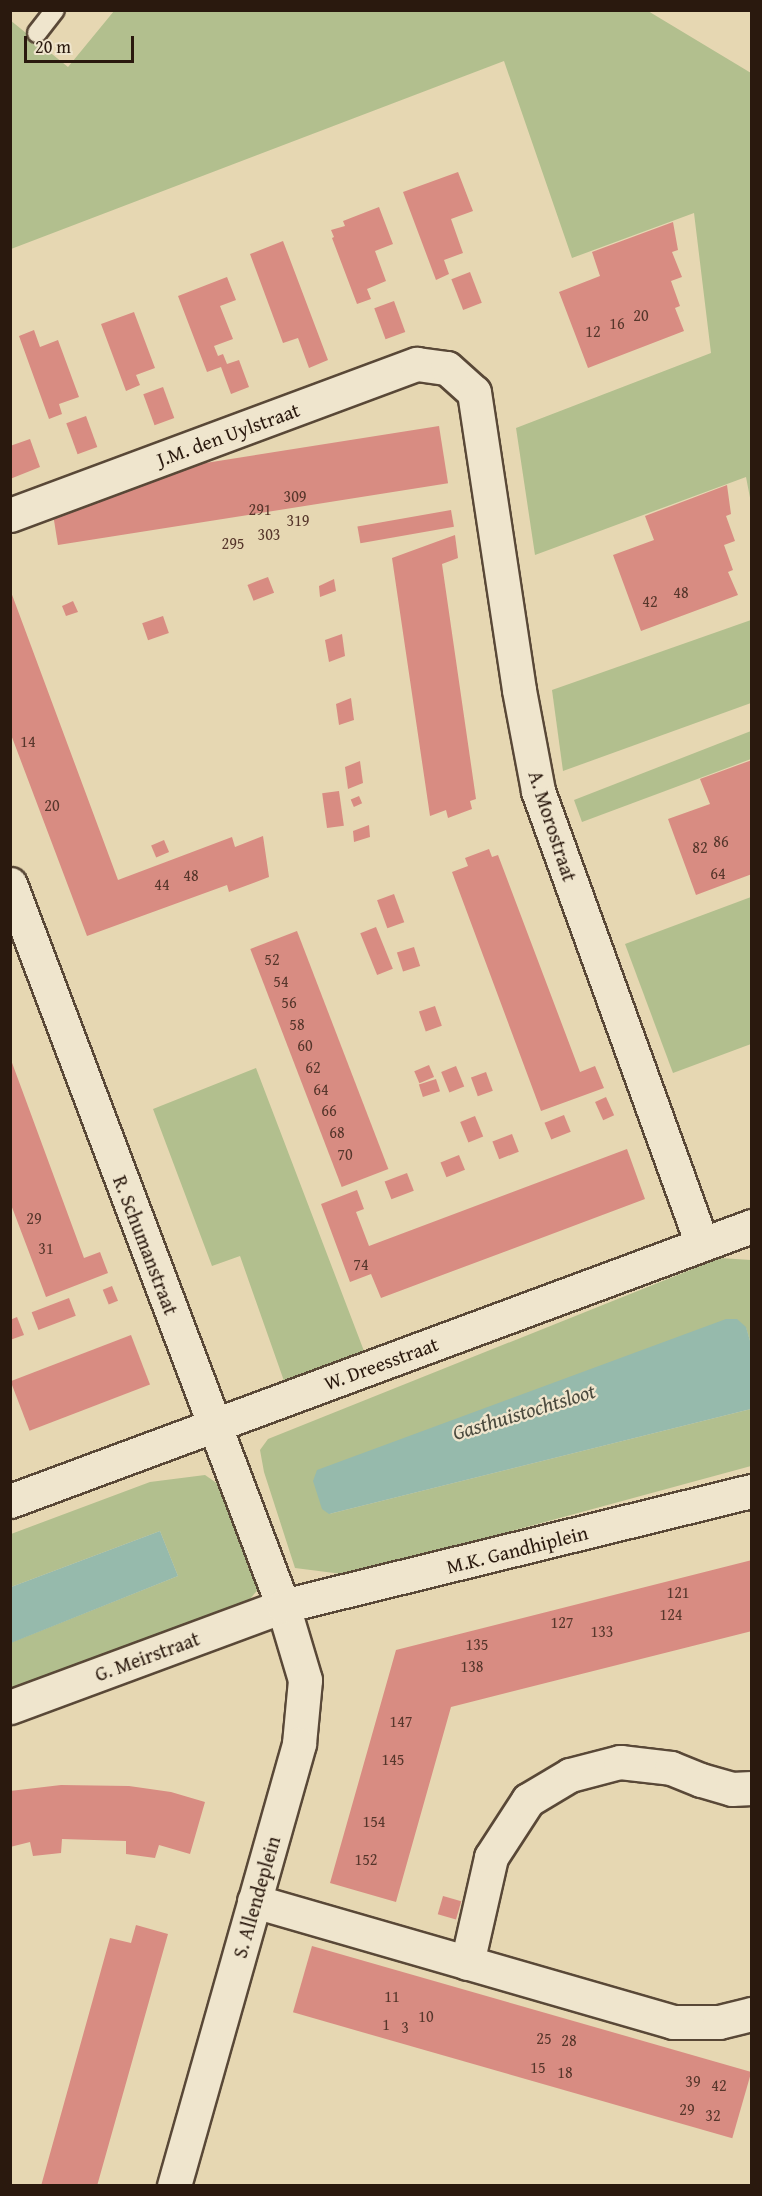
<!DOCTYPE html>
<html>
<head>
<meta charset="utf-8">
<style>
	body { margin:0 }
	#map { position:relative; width:762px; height:2196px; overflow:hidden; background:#e6d7b2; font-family:"Gentium Book Plus",serif }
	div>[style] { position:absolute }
	.green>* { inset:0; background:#b2bf8e }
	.water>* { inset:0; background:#96baac }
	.building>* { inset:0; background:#d88c82; transform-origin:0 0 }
	.roads { filter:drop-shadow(2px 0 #594837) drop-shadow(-2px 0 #594837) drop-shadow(0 2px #594837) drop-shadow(0 -2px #594837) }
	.service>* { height:18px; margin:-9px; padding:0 9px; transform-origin:9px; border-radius:9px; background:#efe5cd }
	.minor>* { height:33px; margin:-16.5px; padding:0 16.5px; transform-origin:16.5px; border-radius:16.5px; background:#efe5cd }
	span { translate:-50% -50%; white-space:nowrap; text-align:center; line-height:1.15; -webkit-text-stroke:4.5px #efe5cd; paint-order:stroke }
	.number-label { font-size:16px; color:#56362b }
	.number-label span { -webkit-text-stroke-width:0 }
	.street-label { font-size:20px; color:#2a190e }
	.water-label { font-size:21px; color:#4a493d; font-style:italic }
	.frame { position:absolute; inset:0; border:12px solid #2a190e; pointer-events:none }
	.scale { position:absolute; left:24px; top:36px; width:110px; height:27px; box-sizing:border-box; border:3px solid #2a190e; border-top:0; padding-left:8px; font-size:18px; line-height:21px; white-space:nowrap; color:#2a190e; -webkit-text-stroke:4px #efe5cd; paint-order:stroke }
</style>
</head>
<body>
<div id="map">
	<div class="green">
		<i style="clip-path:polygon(114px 11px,648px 11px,751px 73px,751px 503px,746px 477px,535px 555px,516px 428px,711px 353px,694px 213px,572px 258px,504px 61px,11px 249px,10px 20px,68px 67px)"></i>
		<i style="clip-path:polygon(751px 620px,751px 703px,563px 771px,552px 690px)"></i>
		<i style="clip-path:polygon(751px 731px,751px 759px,582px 822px,574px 800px)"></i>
		<i style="clip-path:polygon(751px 897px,751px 1044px,673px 1073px,625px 944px)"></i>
		<i style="clip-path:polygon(256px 1068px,364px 1351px,284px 1381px,240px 1256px,212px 1266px,153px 1109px)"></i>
		<i style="clip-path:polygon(720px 1258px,751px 1260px,751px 1344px,746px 1328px,329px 1514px,751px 1409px,751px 1466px,350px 1575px,295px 1568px,264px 1472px,260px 1450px,268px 1439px)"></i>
		<i style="clip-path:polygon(205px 1475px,221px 1486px,260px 1587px,241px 1610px,11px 1692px,10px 1643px,178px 1576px,160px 1531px,11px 1587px,11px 1534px,150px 1482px)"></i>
	</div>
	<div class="water">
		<i style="clip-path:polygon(726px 1319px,737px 1319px,746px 1327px,751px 1344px,751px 1409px,329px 1514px,322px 1509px,313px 1481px,317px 1470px)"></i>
		<i style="clip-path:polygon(160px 1531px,178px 1576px,11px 1643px,11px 1587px)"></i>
	</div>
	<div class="building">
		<i style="clip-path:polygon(458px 172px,473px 211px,451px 219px,463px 253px,444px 260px,449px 274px,436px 280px,403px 192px)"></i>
		<i style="clip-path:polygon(379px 207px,393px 244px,375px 251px,386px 281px,367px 289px,371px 299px,357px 304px,332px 238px,334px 237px,331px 230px,345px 226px,343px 221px)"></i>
		<i style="clip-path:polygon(673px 222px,678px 250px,672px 252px,682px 277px,671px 281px,680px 306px,675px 308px,684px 331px,588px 368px,559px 292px,600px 276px,592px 252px)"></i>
		<i style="clip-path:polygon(283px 241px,328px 360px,309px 368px,298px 338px,283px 343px,250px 254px)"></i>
		<i style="left:470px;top:272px;width:33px;height:20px;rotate:69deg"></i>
		<i style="clip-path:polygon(227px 277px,236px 300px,220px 306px,233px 339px,214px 346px,218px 356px,223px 354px,227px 364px,239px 360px,249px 387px,231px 394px,221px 367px,207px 372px,178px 296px)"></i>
		<i style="left:394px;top:301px;width:33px;height:21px;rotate:70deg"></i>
		<i style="clip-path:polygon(134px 312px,155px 368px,136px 375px,140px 385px,126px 391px,101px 324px)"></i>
		<i style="clip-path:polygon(34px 330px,40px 347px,58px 340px,79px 397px,59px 404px,62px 414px,49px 419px,19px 336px)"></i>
		<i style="left:163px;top:387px;width:33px;height:21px;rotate:70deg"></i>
		<i style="left:86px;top:416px;width:33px;height:21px;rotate:70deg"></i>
		<i style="left:439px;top:426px;width:58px;height:395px;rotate:81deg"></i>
		<i style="clip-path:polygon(30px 439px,40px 467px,10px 479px,10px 446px)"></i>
		<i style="clip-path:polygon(727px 485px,731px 514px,726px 516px,735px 541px,724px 545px,733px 570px,728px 572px,738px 595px,641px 631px,613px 555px,654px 540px,645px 516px)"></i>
		<i style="left:451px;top:510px;width:17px;height:95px;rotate:80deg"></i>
		<i style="clip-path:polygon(455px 535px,458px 558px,442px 564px,476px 799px,470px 801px,472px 809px,448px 818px,446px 810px,430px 816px,392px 558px)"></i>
		<i style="left:268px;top:577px;width:17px;height:22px;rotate:69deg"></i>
		<i style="clip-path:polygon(334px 579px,336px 591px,320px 597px,319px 586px)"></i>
		<i style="clip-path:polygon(11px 592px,118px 880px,232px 837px,235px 847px,263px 836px,269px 877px,229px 892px,227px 885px,87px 936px,10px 732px)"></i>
		<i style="clip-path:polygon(73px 601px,78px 612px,66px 616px,62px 606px)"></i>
		<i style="left:163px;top:616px;width:18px;height:22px;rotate:71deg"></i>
		<i style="clip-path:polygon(342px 634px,345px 656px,329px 662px,325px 640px)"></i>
		<i style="clip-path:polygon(351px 698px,354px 720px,339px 725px,336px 704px)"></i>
		<i style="clip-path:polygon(752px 760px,752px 874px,696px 895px,668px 819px,710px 804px,700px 779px)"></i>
		<i style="clip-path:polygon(360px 761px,363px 783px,348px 789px,345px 767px)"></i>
		<i style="left:339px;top:791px;width:35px;height:17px;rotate:82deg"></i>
		<i style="left:359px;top:796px;width:8px;height:9px;rotate:67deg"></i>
		<i style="clip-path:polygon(369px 825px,370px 837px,354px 842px,353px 831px)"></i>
		<i style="left:164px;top:840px;width:13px;height:14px;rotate:67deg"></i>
		<i style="clip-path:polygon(489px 849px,492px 857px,498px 855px,580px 1072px,595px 1066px,604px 1088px,541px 1111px,452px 872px,468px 866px,465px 858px)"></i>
		<i style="left:394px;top:894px;width:30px;height:18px;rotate:70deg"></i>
		<i style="left:376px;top:927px;width:45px;height:17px;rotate:68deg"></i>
		<i style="left:297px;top:931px;width:255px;height:50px;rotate:69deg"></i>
		<i style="left:414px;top:947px;width:20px;height:18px;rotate:72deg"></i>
		<i style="left:435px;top:1006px;width:21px;height:17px;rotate:71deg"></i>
		<i style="clip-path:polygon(11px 1060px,84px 1258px,100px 1252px,108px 1273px,46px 1297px,10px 1202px)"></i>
		<i style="left:429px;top:1065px;width:13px;height:16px;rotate:67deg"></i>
		<i style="left:456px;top:1066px;width:22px;height:16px;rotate:68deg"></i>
		<i style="left:486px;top:1072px;width:20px;height:16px;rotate:70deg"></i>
		<i style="left:436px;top:1079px;width:13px;height:18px;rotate:72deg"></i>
		<i style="left:606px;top:1097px;width:20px;height:12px;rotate:66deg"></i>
		<i style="left:564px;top:1115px;width:18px;height:21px;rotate:68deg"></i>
		<i style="left:475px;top:1116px;width:22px;height:16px;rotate:68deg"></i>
		<i style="left:512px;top:1134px;width:19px;height:21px;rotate:69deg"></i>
		<i style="clip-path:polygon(627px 1149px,645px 1199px,381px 1298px,371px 1274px,350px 1282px,321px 1204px,357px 1190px,364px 1209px,356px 1212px,369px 1246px)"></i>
		<i style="left:459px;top:1155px;width:16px;height:20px;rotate:68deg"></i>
		<i style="left:407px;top:1173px;width:19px;height:24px;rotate:69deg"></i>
		<i style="left:112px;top:1286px;width:16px;height:10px;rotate:68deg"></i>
		<i style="left:69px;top:1298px;width:19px;height:40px;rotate:69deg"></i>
		<i style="clip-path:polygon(17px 1317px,24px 1335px,10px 1340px,10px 1320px)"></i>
		<i style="left:131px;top:1335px;width:53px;height:129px;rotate:69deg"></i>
		<i style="clip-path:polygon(752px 1560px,752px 1631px,451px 1707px,396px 1902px,330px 1883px,396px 1650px)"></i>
		<i style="clip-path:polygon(61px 1785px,129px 1786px,171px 1792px,205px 1802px,190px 1854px,159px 1845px,155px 1858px,126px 1854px,126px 1841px,62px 1839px,61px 1853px,33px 1856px,30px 1842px,10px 1847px,10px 1791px)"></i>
		<i style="left:443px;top:1896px;width:19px;height:19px;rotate:16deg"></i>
		<i style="clip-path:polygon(136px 1925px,168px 1934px,97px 2186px,41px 2186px,110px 1938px,131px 1943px)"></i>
		<i style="left:312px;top:1946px;width:457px;height:69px;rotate:16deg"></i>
	</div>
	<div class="roads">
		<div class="service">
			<i style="left:37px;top:33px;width:29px;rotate:-52deg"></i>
		</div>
		<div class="minor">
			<i style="left:10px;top:515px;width:434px;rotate:-20.4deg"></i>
			<i style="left:417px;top:364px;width:30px;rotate:8deg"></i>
			<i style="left:447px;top:368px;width:36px;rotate:42deg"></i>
			<i style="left:474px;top:392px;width:301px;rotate:81.4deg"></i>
			<i style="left:519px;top:690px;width:103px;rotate:79.3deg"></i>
			<i style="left:538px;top:791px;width:481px;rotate:70.1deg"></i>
			<i style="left:10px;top:884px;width:772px;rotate:69.29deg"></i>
			<i style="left:283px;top:1606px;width:77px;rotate:73.4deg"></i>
			<i style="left:305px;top:1680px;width:64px;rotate:95.4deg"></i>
			<i style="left:299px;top:1744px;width:459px;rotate:105.8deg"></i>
			<i style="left:10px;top:1501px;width:791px;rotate:-20.34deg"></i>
			<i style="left:10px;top:1707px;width:291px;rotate:-20.3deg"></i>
			<i style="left:283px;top:1606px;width:483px;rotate:-13.8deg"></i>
			<i style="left:254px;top:1901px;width:436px;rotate:16.1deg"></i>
			<i style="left:673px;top:2022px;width:46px"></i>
			<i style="left:719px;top:2022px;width:34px;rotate:-14deg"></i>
			<i style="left:467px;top:1963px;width:109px;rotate:-77.2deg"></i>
			<i style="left:491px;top:1857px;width:68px;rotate:-57deg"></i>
			<i style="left:528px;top:1800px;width:49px;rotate:-30.8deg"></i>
			<i style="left:570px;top:1775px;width:52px;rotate:-14.6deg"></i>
			<i style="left:620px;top:1762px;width:51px;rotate:6.7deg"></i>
			<i style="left:671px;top:1768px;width:32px;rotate:22deg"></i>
			<i style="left:701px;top:1780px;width:32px;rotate:16deg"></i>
			<i style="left:732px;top:1789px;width:20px;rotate:-3deg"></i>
		</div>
	</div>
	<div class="number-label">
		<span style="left:641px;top:315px">20</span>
		<span style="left:617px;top:323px">16</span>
		<span style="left:593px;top:331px">12</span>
		<span style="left:295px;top:496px">309</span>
		<span style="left:260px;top:509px">291</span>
		<span style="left:298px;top:520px">319</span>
		<span style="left:269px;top:534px">303</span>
		<span style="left:233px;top:543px">295</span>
		<span style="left:681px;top:592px">48</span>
		<span style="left:650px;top:601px">42</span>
		<span style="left:28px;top:741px">14</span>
		<span style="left:52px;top:805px">20</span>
		<span style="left:721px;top:841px">86</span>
		<span style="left:700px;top:847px">82</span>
		<span style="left:718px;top:873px">64</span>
		<span style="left:191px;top:875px">48</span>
		<span style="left:162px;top:884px">44</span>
		<span style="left:272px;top:959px">52</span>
		<span style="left:281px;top:981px">54</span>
		<span style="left:289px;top:1002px">56</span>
		<span style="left:297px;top:1024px">58</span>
		<span style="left:305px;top:1045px">60</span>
		<span style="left:313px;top:1067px">62</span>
		<span style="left:321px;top:1089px">64</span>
		<span style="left:329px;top:1110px">66</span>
		<span style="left:337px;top:1132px">68</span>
		<span style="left:345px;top:1154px">70</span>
		<span style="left:34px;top:1218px">29</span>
		<span style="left:46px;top:1248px">31</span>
		<span style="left:361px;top:1264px">74</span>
		<span style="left:678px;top:1592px">121</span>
		<span style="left:671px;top:1614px">124</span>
		<span style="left:562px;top:1622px">127</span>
		<span style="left:602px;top:1631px">133</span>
		<span style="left:477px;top:1644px">135</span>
		<span style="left:472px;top:1666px">138</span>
		<span style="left:401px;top:1721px">147</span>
		<span style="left:393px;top:1759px">145</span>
		<span style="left:374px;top:1821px">154</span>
		<span style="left:366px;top:1859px">152</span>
		<span style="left:392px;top:1996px">11</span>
		<span style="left:426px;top:2016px">10</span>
		<span style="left:386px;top:2024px">1</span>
		<span style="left:405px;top:2027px">3</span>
		<span style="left:544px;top:2038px">25</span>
		<span style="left:569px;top:2040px">28</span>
		<span style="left:538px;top:2067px">15</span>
		<span style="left:565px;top:2072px">18</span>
		<span style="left:693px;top:2081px">39</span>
		<span style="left:719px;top:2085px">42</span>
		<span style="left:687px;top:2109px">29</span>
		<span style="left:713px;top:2115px">32</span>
	</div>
	<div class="street-label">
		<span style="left:228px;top:434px;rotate:-20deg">J.M. den Uylstraat</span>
		<span style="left:553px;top:826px;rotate:72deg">A. Morostraat</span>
		<span style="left:146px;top:1245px;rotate:69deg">R. Schumanstraat</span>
		<span style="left:381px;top:1363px;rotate:-20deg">W. Dreesstraat</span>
		<span style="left:517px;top:1549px;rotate:-14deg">M.K. Gandhiplein</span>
		<span style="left:147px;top:1656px;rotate:-20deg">G. Meirstraat</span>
		<span style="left:256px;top:1897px;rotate:-74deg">S. Allendeplein</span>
	</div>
	<div class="water-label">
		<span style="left:524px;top:1412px;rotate:-17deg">Gasthuistochtsloot</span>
	</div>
	<div class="frame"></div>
	<div class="scale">20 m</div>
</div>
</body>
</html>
